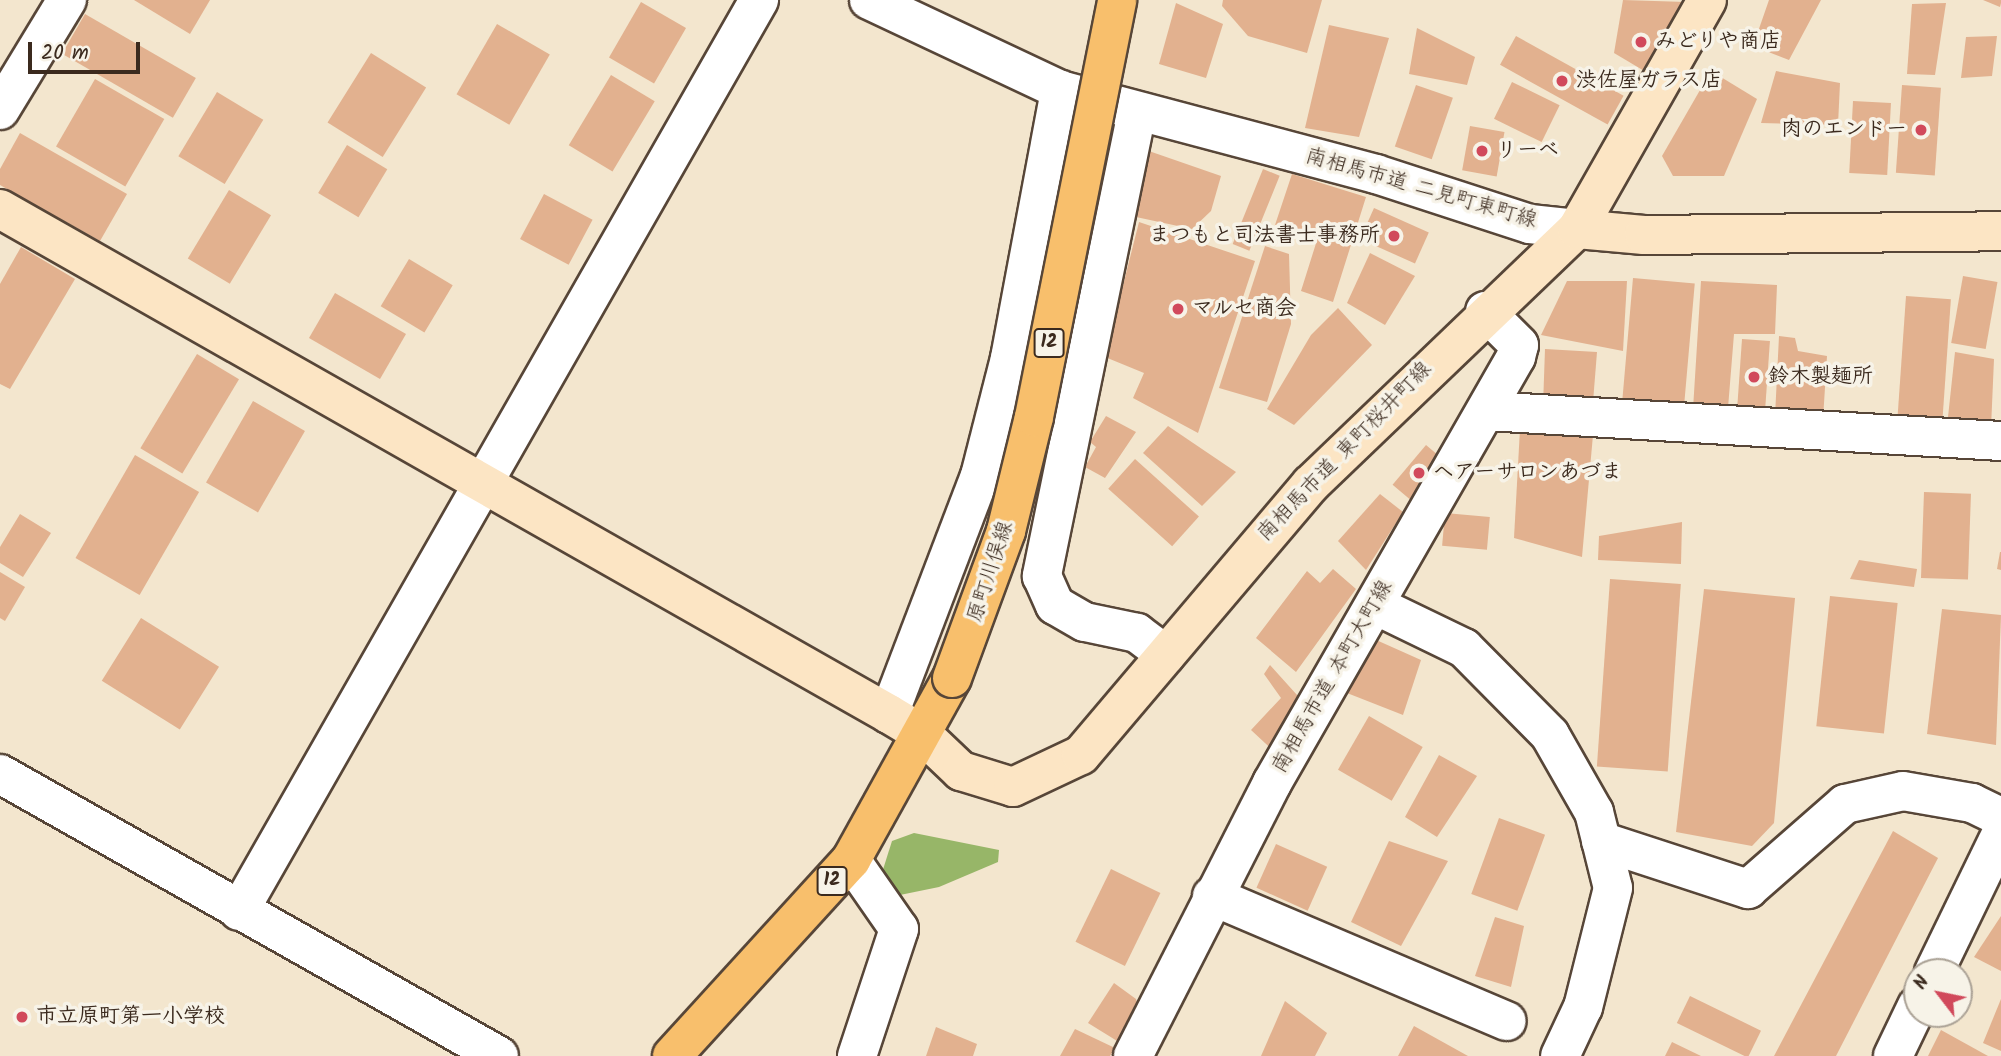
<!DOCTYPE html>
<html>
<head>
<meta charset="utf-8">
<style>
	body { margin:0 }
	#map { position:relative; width:2001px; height:1056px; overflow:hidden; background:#f3e6ce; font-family:Kalam,"Klee One",sans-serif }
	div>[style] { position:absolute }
	.forest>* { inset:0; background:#97b668 }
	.building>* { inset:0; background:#e2b18f; transform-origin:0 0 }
	.roads { filter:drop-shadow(2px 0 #574638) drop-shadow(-2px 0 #574638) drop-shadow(0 2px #574638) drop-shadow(0 -2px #574638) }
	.street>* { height:38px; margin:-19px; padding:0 19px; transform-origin:19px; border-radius:19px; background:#fff }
	.secondary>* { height:38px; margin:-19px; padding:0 19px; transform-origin:19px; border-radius:19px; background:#fce5c4 }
	.primary>* { height:38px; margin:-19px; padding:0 19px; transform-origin:19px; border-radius:19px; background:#f8bf6c }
	.bridges { filter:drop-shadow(2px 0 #574638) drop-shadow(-2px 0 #574638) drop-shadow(0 2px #574638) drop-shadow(0 -2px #574638) }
	.primary-bridge>* { height:38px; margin:-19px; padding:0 19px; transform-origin:19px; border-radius:19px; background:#f8bf6c }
	.dots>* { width:19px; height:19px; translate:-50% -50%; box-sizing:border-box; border:4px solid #f7f3e8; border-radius:50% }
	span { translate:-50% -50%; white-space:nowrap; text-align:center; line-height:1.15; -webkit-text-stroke:7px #f7f3e8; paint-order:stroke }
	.shield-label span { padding:2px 5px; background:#f7f3e8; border:2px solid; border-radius:5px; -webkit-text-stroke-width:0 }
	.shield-label { font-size:19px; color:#3b2a1e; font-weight:700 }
	.poi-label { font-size:21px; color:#3b2a1e; font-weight:700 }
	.left { translate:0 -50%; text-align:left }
	.right { translate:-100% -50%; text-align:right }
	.street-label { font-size:21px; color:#3b2a1e }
	.north { position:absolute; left:1903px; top:958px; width:70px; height:70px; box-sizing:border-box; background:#f7f3e8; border:2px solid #aca397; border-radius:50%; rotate:302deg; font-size:19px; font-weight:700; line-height:28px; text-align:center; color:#3b2a1e }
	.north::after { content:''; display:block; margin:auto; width:24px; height:32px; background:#d1495b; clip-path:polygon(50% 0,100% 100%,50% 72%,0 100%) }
	.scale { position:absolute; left:28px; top:42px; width:112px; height:32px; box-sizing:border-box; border:4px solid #3b2a1e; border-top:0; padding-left:9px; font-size:21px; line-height:24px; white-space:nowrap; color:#3b2a1e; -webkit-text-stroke:5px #f7f3e8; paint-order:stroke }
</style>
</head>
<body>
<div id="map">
	<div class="forest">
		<i style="clip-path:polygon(914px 833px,999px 850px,998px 862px,939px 887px,895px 896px,880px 879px,892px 841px)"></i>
	</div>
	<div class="building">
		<i style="clip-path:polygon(134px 0,210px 0,190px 34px)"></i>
		<i style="clip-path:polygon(1223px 0,1322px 0,1307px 53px,1248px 36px,1222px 6px)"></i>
		<i style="clip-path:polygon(1623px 0,1686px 2px,1646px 72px,1614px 53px)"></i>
		<i style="clip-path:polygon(1769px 0,1821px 0,1789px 60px,1753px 46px)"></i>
		<i style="clip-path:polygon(1983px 0,2001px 0,2001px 3px,2000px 7px)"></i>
		<i style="left:641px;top:2px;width:52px;height:64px;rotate:30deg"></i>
		<i style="clip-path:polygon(1176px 3px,1223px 24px,1206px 78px,1159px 64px)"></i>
		<i style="clip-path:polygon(1946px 3px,1935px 75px,1907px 74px,1912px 4px)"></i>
		<i style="left:85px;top:14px;width:128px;height:46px;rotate:30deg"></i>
		<i style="left:497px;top:24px;width:61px;height:81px;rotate:30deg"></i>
		<i style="clip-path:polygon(1329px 25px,1389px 38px,1359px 137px,1305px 128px)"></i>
		<i style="clip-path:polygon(1417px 28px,1475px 57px,1467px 85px,1409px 74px)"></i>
		<i style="left:1516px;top:36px;width:123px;height:33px;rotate:29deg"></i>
		<i style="clip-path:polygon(1997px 36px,1992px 76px,1961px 78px,1966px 37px)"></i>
		<i style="left:371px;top:53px;width:65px;height:82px;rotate:32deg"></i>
		<i style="clip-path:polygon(1711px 71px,1757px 99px,1724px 176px,1673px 176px,1662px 156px)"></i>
		<i style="clip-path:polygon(1776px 71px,1840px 83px,1838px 125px,1761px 123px)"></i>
		<i style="left:611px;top:75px;width:51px;height:82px;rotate:31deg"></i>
		<i style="left:95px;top:79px;width:80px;height:78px;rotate:30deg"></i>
		<i style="left:1512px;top:82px;width:53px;height:41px;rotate:26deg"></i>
		<i style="left:1416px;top:85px;width:39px;height:65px;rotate:19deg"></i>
		<i style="left:1902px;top:85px;width:39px;height:88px;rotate:4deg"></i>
		<i style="left:217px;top:92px;width:54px;height:75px;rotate:31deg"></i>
		<i style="left:1853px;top:101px;width:38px;height:72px;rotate:3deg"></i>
		<i style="left:1470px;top:126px;width:35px;height:45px;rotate:10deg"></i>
		<i style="clip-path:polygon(20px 133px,127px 194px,100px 241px,0 185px,0 169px)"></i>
		<i style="left:347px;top:145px;width:47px;height:56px;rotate:31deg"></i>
		<i style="clip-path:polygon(1146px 150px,1221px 176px,1211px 211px,1192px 229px,1136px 217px)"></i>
		<i style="left:1263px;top:169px;width:18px;height:81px;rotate:22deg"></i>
		<i style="clip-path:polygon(1292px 174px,1366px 197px,1333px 302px,1301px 291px,1318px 237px,1275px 225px)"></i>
		<i style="left:229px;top:190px;width:49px;height:80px;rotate:31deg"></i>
		<i style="left:544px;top:194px;width:55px;height:51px;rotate:28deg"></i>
		<i style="left:1374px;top:208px;width:60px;height:34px;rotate:24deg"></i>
		<i style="clip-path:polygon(1139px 222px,1255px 261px,1198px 433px,1133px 398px,1144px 373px,1105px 357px)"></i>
		<i style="clip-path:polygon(1265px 246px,1289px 254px,1291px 324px,1267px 402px,1219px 388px)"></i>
		<i style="clip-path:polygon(21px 247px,75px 279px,10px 389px,0 384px,0 284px)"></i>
		<i style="clip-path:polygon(1370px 253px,1415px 276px,1385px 325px,1347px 303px)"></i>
		<i style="left:409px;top:259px;width:51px;height:55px;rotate:31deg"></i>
		<i style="left:1963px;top:276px;width:35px;height:68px;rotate:10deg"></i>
		<i style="left:1633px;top:278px;width:62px;height:131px;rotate:5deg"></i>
		<i style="clip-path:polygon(1567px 281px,1627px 281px,1623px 351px,1541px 335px)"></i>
		<i style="clip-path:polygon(1701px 281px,1777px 285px,1775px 334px,1734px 334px,1728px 408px,1693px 409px)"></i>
		<i style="left:335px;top:293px;width:82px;height:52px;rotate:30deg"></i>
		<i style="left:1906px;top:296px;width:45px;height:124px;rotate:4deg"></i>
		<i style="clip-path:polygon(1338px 308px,1372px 345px,1294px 425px,1267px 409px,1311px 335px)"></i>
		<i style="clip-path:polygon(1779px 336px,1795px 338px,1798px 351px,1827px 356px,1823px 419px,1775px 416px)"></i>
		<i style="left:1742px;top:339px;width:28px;height:75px;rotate:4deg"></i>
		<i style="clip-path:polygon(1545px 349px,1597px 352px,1593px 402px,1543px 406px)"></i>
		<i style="clip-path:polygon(1955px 352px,1994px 359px,1991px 428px,1948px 417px)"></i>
		<i style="left:197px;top:354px;width:49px;height:110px;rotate:31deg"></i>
		<i style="left:253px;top:401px;width:60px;height:94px;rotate:30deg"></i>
		<i style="clip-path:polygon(1106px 416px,1136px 432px,1105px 478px,1085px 467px,1096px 447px,1090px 442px)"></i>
		<i style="clip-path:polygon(1168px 426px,1236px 472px,1202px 506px,1143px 453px)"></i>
		<i style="clip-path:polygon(1520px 429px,1593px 435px,1582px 557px,1514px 538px)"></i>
		<i style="left:1426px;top:445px;width:26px;height:52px;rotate:40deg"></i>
		<i style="left:135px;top:455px;width:74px;height:119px;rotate:30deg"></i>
		<i style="left:1135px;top:459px;width:86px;height:40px;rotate:42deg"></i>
		<i style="left:1924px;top:492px;width:47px;height:86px;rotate:2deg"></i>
		<i style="clip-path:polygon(1380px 494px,1403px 512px,1366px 570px,1338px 541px)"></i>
		<i style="left:1445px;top:513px;width:45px;height:33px;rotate:5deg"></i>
		<i style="clip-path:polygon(20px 514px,51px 533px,23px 577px,0 563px,0 547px)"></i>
		<i style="clip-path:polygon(1682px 522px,1681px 564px,1598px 560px,1599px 536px)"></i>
		<i style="clip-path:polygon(2000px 552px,2001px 552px,2001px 570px,1997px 569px)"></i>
		<i style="clip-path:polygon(1859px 560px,1917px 569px,1914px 587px,1850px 579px)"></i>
		<i style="clip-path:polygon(1333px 569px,1356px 589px,1296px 672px,1256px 638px,1307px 571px,1320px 583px)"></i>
		<i style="clip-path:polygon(0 572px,25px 587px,5px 621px,0 618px)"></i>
		<i style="left:1610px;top:579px;width:71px;height:188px;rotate:4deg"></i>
		<i style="clip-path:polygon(1704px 589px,1795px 598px,1774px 823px,1752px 846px,1676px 832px)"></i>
		<i style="left:1830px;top:596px;width:68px;height:131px;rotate:6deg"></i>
		<i style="clip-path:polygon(1942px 609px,2001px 615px,1996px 745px,1927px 734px)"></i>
		<i style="left:141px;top:618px;width:92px;height:74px;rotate:32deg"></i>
		<i style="clip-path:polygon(1374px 639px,1421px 660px,1403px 715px,1347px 693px)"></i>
		<i style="clip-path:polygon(1270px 665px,1306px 705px,1278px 755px,1251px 730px,1281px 698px,1264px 674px)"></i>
		<i style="left:1369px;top:716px;width:62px;height:62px;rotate:30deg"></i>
		<i style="clip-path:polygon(1439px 755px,1477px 776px,1437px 837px,1405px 817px)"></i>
		<i style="left:1499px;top:818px;width:49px;height:81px;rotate:20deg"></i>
		<i style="clip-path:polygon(1893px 831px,1938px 858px,1836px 1056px,1774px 1056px)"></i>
		<i style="clip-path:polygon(1389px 841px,1448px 861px,1401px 946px,1351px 922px)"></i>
		<i style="left:1276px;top:844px;width:56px;height:48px;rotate:24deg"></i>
		<i style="left:1111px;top:869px;width:55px;height:81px;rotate:26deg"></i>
		<i style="clip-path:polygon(2001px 916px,2001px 971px,1974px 957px)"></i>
		<i style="clip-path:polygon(1495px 917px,1524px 926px,1511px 987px,1475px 976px)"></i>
		<i style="clip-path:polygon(1114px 983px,1136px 999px,1140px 1014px,1122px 1044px,1088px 1023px)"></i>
		<i style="left:1690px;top:996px;width:79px;height:30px;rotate:26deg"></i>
		<i style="clip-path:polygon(2001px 999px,2001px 1051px,1983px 1043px)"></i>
		<i style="clip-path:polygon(1285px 1001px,1327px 1033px,1315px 1056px,1261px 1056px)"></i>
		<i style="clip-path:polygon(1414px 1026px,1468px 1056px,1398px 1056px)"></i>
		<i style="clip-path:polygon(936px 1027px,977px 1044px,973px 1056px,926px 1056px)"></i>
		<i style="clip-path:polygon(1075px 1029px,1115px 1048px,1110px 1056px,1060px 1056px)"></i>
		<i style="clip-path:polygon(1941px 1030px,1988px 1056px,1928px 1056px)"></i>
		<i style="clip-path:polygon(1672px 1042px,1701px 1056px,1665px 1056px)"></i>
	</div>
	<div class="roads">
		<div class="street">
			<i style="left:869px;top:0;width:211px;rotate:25.2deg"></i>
			<i style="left:1060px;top:90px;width:327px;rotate:14.9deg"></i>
			<i style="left:1376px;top:174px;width:162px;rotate:18deg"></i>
			<i style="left:1530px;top:224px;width:47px;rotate:6.1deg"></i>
			<i style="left:0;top:110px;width:129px;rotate:-58.7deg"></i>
			<i style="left:1137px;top:112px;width:474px;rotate:101.6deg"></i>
			<i style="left:1042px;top:576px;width:32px;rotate:66deg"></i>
			<i style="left:1055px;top:605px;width:34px;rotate:30deg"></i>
			<i style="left:1085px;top:622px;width:53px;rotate:11.9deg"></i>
			<i style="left:1137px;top:633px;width:36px;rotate:37deg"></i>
			<i style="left:1487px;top:411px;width:515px;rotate:3.34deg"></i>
			<i style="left:1375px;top:605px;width:99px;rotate:25.8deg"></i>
			<i style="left:1464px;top:648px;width:122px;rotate:45.3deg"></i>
			<i style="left:1550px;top:735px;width:89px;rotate:60.3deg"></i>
			<i style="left:1594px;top:812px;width:78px;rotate:76deg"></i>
			<i style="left:1613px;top:888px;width:123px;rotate:104.1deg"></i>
			<i style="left:1583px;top:1007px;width:54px;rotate:115.1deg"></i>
			<i style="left:889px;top:714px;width:255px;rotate:-69.1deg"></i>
			<i style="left:980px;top:476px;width:122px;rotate:-75.7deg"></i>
			<i style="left:1010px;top:358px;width:273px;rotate:-79.4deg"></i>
			<i style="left:0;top:774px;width:573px;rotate:29.47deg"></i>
			<i style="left:1601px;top:841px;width:155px;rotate:18.1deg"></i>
			<i style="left:1748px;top:889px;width:129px;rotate:-41.2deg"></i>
			<i style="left:1845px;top:804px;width:59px;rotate:-12.6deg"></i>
			<i style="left:1903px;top:791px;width:70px;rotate:9.9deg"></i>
			<i style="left:1972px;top:803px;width:32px;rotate:26deg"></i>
			<i style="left:851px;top:860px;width:84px;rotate:55.2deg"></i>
			<i style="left:899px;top:929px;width:134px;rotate:108.3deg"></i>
			<i style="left:1212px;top:896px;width:320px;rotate:23deg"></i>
			<i style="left:239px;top:911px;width:1049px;rotate:-60.28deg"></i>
			<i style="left:1934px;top:972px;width:153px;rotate:-64.1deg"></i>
			<i style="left:1133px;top:1056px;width:306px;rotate:-63deg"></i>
			<i style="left:1272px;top:783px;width:491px;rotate:-60.2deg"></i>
			<i style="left:1516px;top:357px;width:12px;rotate:-76deg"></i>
			<i style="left:1519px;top:345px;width:48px;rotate:-135deg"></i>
			<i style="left:1893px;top:1056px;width:55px;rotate:-64.4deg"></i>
		</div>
		<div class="secondary">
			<i style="left:0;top:209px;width:1022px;rotate:29.6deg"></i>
			<i style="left:889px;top:714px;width:39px;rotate:31deg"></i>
			<i style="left:922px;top:734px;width:54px;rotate:43.5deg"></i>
			<i style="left:961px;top:771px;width:54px;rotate:17.1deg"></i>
			<i style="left:1013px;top:787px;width:75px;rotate:-25.2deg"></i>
			<i style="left:1081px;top:755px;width:355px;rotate:-49.7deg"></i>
			<i style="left:1311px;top:484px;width:368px;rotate:-43.8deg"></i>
			<i style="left:1577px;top:229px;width:263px;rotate:-60.4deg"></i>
			<i style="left:1577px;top:229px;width:67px;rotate:5.1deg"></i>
			<i style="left:1644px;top:235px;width:357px;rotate:-0.6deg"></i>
		</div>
		<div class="primary">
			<i style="left:672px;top:1056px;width:265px;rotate:-47.6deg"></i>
			<i style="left:851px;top:860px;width:208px;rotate:-61deg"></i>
		</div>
	</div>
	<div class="bridges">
		<div class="primary-bridge">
			<i style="left:952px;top:678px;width:157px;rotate:-69.8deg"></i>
			<i style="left:1006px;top:531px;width:117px;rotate:-76.2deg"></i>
			<i style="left:1034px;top:417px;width:425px;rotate:-78.7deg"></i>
		</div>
	</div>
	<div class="dots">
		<i style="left:1641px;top:42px;background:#d1495b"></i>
		<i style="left:1562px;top:81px;background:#d1495b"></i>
		<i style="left:1921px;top:130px;background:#d1495b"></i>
		<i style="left:1482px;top:151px;background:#d1495b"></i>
		<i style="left:1394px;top:236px;background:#d1495b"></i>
		<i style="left:1178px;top:309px;background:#d1495b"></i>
		<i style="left:1754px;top:377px;background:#d1495b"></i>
		<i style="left:1419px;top:473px;background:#d1495b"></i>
		<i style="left:22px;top:1017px;background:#d1495b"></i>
	</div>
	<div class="shield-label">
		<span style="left:1049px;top:343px">12</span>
		<span style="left:832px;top:881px">12</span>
	</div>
	<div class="poi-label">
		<span class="left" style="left:1655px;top:42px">みどりや商店</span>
		<span class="left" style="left:1576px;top:81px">渋佐屋ガラス店</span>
		<span class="right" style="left:1907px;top:130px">肉のエンドー</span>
		<span class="left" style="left:1496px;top:151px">リーベ</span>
		<span class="right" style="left:1380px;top:236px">まつもと司法書士事務所</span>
		<span class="left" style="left:1192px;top:309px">マルセ商会</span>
		<span class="left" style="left:1768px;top:377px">鈴木製麺所</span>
		<span class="left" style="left:1433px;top:473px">ヘアーサロンあづま</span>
		<span class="left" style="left:36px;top:1017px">市立原町第一小学校</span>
	</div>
	<div class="street-label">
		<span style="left:1421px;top:189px;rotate:16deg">南相馬市道 二見町東町線</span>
		<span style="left:1345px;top:452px;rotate:-46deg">南相馬市道 東町桜井町線</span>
		<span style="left:991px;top:572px;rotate:-72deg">原町川俣線</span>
		<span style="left:1333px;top:677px;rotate:-60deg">南相馬市道 本町大町線</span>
	</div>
	<div class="north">N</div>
	<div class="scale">20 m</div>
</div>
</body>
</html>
